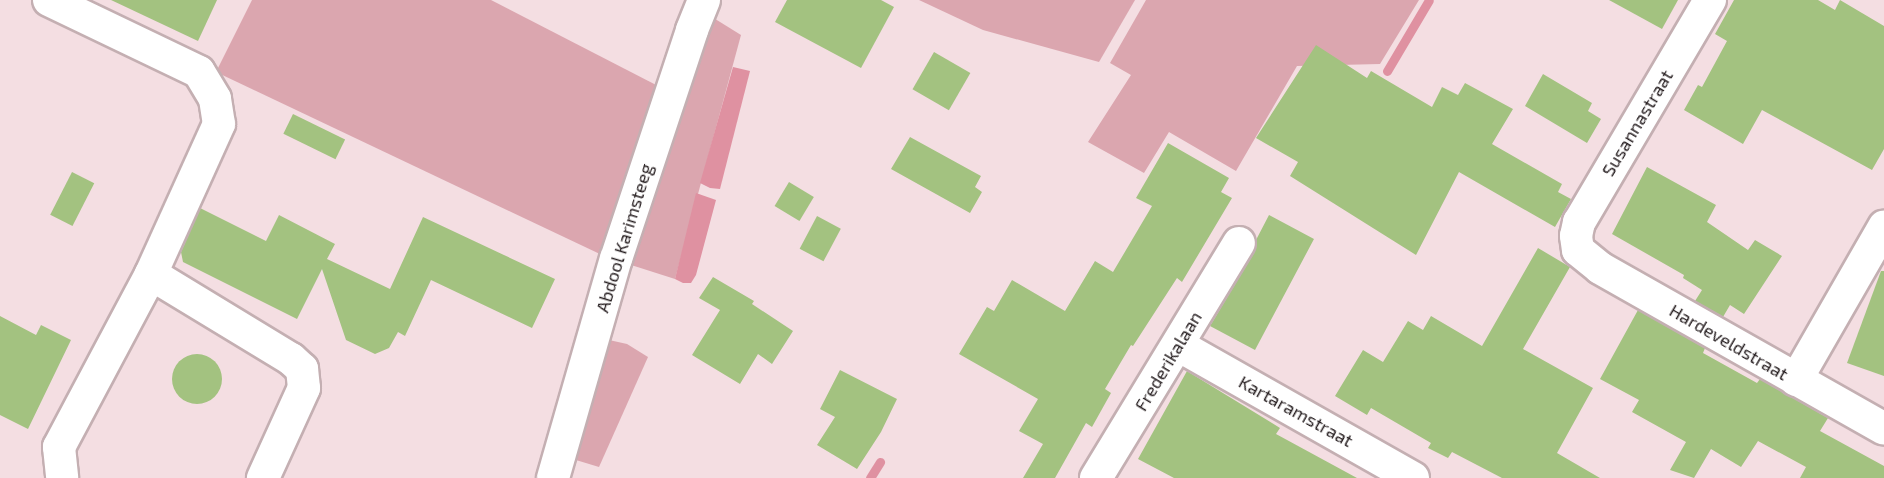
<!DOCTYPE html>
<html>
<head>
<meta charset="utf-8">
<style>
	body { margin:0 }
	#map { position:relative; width:1884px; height:478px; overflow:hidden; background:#f4dee2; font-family:"Exo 2",sans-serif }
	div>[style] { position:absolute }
	.green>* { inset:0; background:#dba6af }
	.water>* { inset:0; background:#df91a1 }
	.stream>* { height:9px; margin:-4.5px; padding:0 4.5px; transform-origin:4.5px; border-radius:4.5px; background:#df91a1 }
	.building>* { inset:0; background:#a3c280; transform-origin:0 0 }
	.round { border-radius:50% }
	.roads { filter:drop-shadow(2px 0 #c4afb2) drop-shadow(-2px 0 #c4afb2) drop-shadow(0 2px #c4afb2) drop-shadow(0 -2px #c4afb2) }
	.minor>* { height:32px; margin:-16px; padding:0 16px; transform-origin:16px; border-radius:16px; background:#fff }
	span { translate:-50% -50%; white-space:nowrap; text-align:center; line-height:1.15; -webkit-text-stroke:6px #fff; paint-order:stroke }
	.street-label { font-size:18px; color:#231b1d }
</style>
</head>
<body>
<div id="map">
	<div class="green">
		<i style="clip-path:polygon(252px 0,491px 0,660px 87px,602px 255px,216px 72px)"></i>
		<i style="clip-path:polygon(919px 0,1135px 0,1099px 62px,983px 30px)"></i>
		<i style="clip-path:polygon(1146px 0,1419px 0,1380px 64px,1297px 66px,1236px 171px,1169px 132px,1144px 173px,1088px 142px,1131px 75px,1110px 63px)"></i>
		<i style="clip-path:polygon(712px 17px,741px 35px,675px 279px,628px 264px)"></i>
		<i style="clip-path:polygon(609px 340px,627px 344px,648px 357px,599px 467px,566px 457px)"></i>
	</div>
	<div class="water">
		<i style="clip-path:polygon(733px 67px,750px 71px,720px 189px,710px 188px,700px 183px)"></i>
		<i style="clip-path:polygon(696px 193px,716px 200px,696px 275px,691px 283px,683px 283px,675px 279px)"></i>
	</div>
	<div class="stream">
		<i style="left:1387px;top:71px;width:82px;rotate:-59.4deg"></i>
		<i style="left:870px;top:478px;width:19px;rotate:-58deg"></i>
	</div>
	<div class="building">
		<i style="clip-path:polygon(111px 0,217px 0,198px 41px)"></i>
		<i style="clip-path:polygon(787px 0,881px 0,894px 7px,861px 68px,775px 22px)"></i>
		<i style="clip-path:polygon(1609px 0,1678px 0,1662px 29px)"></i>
		<i style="clip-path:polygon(1734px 0,1818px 0,1835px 10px,1840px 0,1884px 26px,1884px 149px,1872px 170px,1762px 110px,1743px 144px,1684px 110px,1698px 85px,1702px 87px,1727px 41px,1715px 34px)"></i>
		<i style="clip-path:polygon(1316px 45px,1367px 78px,1371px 71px,1432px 107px,1442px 87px,1458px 95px,1465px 83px,1513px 109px,1492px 144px,1562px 184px,1558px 192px,1571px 199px,1555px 227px,1459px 172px,1416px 255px,1290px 176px,1298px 162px,1256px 138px)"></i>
		<i style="left:934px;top:52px;width:42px;height:43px;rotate:30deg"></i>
		<i style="clip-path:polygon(1543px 74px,1592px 103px,1588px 111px,1601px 119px,1587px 143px,1525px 106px)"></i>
		<i style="left:293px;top:114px;width:58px;height:22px;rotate:26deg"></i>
		<i style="clip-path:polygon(910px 137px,981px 176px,975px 187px,982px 192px,970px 213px,891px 169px)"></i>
		<i style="clip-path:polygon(1168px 143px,1229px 178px,1221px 192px,1232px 198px,1182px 282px,1177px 278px,1133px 346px,1131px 345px,1105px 389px,1111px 393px,1092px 427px,1086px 423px,1055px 478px,1023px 478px,1043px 444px,1019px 431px,1038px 399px,959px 354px,987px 307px,994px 311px,1012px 280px,1065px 311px,1095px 261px,1113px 272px,1152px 206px,1136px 198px)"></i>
		<i style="clip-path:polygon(1647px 167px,1716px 205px,1707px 222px,1748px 250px,1755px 240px,1782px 256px,1744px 314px,1730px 305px,1723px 317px,1695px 301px,1702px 290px,1683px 278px,1684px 275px,1612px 234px)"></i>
		<i style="left:72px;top:172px;width:25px;height:48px;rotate:27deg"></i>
		<i style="left:789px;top:182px;width:29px;height:28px;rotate:31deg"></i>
		<i style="clip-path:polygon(200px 208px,266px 241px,279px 215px,335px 244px,327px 259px,390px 289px,423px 217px,555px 279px,532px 328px,431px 280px,405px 336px,398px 332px,389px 348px,375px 354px,346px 340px,322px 269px,297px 319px,183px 262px,181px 252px)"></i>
		<i style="clip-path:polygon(1269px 215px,1314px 239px,1255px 350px,1210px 326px,1254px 252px,1256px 240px)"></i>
		<i style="left:817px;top:216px;width:27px;height:37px;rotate:28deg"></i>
		<i style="clip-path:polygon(1538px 248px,1570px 267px,1523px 349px,1593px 388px,1557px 453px,1600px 478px,1502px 478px,1452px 452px,1448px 458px,1428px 448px,1431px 443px,1371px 408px,1367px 415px,1335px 396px,1363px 350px,1383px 362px,1408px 321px,1423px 330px,1431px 316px,1482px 346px)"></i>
		<i style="clip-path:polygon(1881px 271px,1884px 271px,1884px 376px,1847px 363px)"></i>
		<i style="clip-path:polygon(713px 277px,754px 301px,752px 304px,793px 331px,772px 364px,758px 354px,740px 384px,692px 355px,720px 310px,699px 298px)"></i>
		<i style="clip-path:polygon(1638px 310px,1705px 348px,1703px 353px,1757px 383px,1760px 379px,1828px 418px,1820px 431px,1884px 466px,1884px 478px,1800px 478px,1806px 467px,1758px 441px,1741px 467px,1711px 449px,1694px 478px,1670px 470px,1686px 442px,1632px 412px,1639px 400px,1600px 379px)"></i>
		<i style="clip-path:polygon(0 316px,36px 335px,41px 325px,71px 340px,28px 429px,0 415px)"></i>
		<i class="round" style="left:172px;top:354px;width:50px;height:50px"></i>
		<i style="clip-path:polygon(840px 370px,897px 399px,881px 432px,857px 469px,817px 445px,835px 417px,820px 409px)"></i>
		<i style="clip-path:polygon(1187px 371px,1280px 428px,1276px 434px,1357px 478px,1174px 478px,1138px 459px)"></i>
	</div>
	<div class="roads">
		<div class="minor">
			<i style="left:49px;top:0;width:166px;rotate:25.6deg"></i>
			<i style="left:199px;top:72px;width:31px;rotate:59deg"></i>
			<i style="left:215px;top:99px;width:25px;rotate:81deg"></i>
			<i style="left:219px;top:124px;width:165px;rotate:114.4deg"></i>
			<i style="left:151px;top:274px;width:196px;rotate:118deg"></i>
			<i style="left:59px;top:447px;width:31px;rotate:84deg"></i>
			<i style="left:1710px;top:0;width:258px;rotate:120.5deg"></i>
			<i style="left:1579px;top:222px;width:14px;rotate:102deg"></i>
			<i style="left:1576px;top:236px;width:14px;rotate:82deg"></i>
			<i style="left:1578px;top:250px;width:28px;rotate:39deg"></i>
			<i style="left:1600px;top:268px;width:326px;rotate:29.5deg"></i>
			<i style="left:151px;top:274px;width:164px;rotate:31.3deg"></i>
			<i style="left:291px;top:359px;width:15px;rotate:42deg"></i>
			<i style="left:302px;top:369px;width:19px;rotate:84deg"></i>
			<i style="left:304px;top:388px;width:99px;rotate:114.5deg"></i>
			<i style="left:1178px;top:345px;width:270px;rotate:29.5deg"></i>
			<i style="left:1796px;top:380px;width:177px;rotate:-60.1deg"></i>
			<i style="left:553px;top:478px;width:228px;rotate:-74deg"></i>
			<i style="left:616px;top:259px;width:241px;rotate:-71.6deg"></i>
			<i style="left:692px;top:30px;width:32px;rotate:-68deg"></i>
			<i style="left:1096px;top:478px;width:275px;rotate:-58.7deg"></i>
		</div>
	</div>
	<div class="street-label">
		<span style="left:1637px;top:123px;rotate:-59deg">Susannastraat</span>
		<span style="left:624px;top:238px;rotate:-73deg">Abdool Karimsteeg</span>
		<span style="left:1729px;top:342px;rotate:30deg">Hardeveldstraat</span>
		<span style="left:1168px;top:361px;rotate:-59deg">Frederikalaan</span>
		<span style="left:1296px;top:411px;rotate:29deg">Kartaramstraat</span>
	</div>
</div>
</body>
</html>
